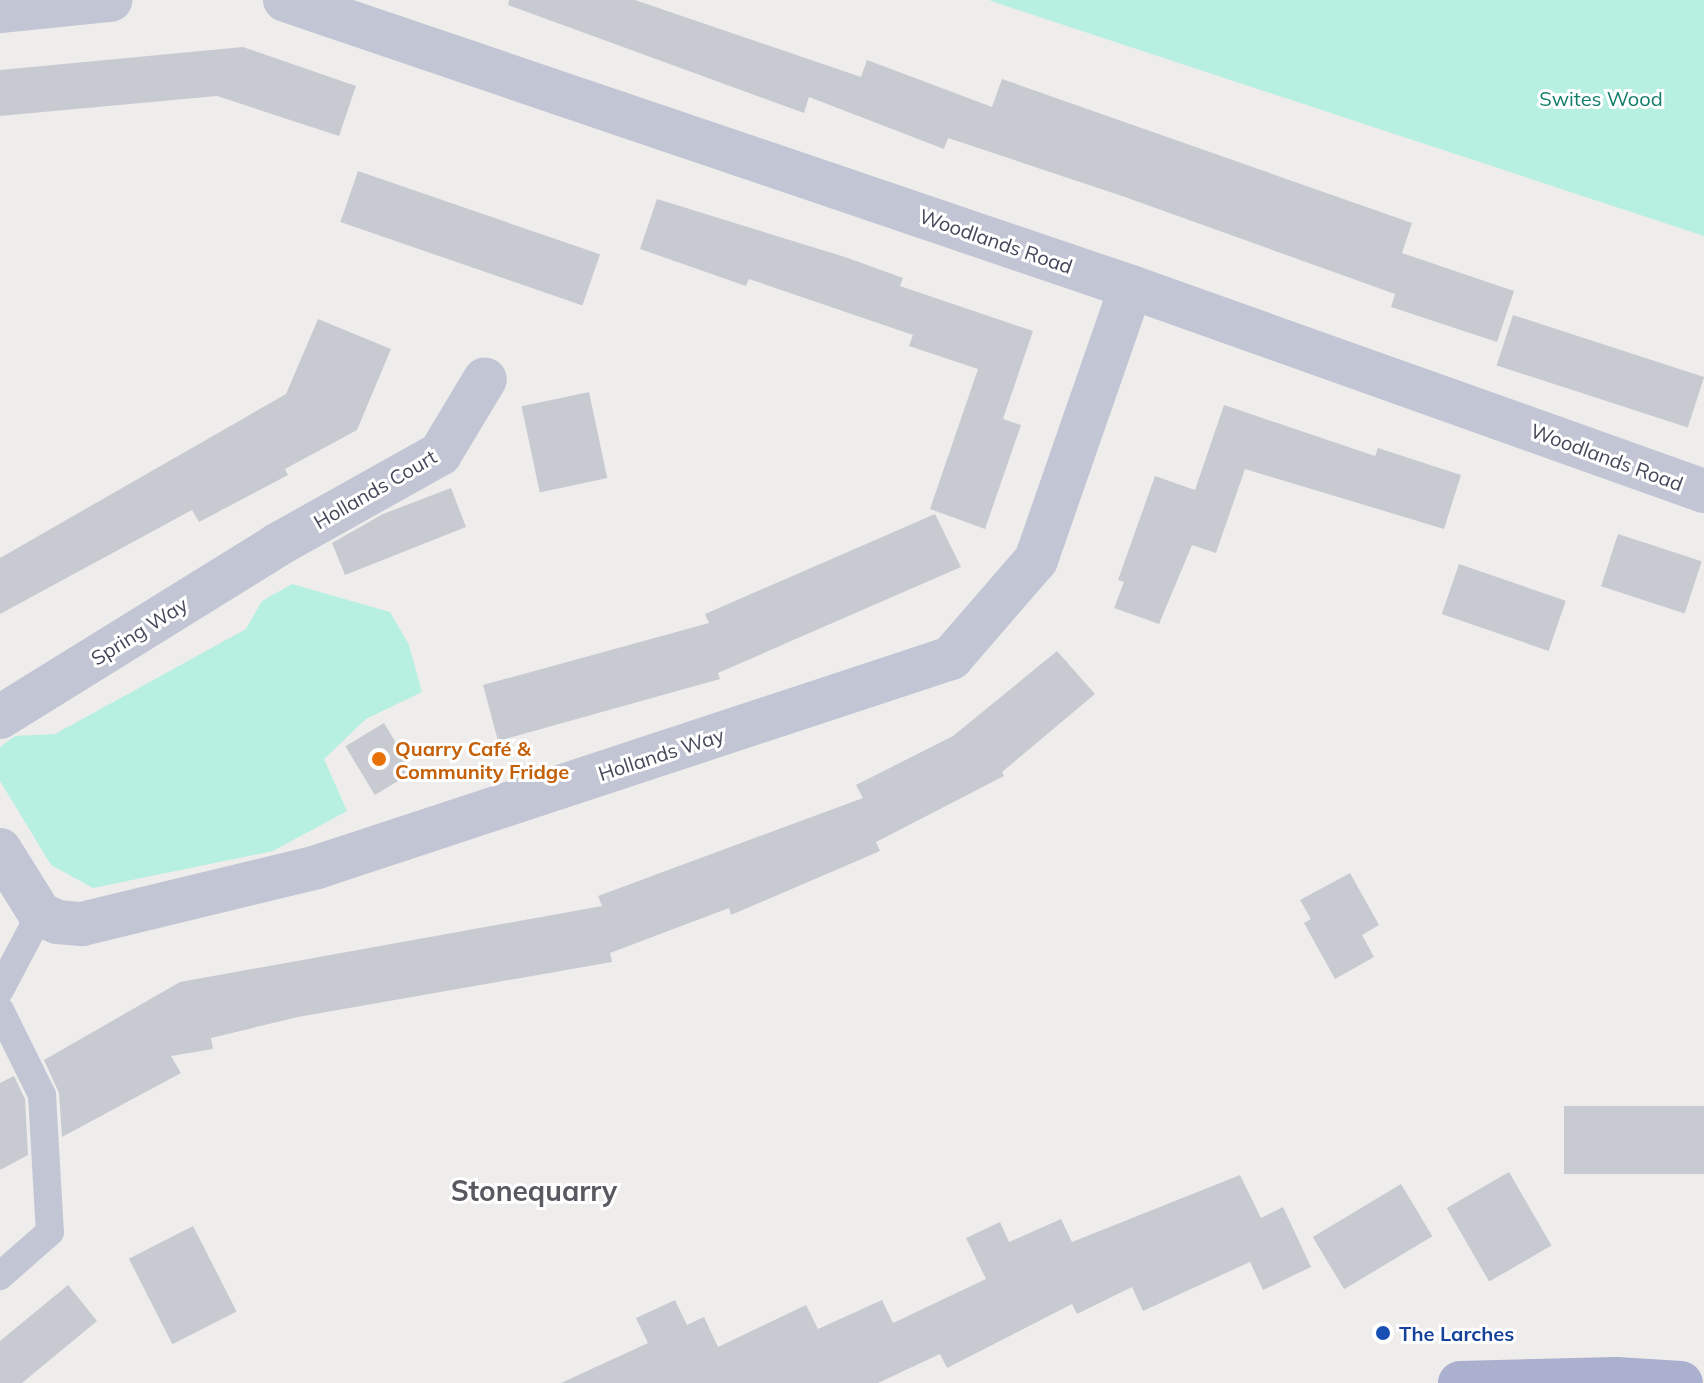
<!DOCTYPE html>
<html>
<head>
<meta charset="utf-8">
<style>
	body { margin:0 }
	#map { position:relative; width:1704px; height:1383px; overflow:hidden; background:#efedec; font-family:Mulish,sans-serif }
	div>[style] { position:absolute }
	.green>* { inset:0; background:#b7f0e0 }
	.building>* { inset:0; background:#c8cad2; transform-origin:0 0 }
	.lane>* { height:28px; margin:-14px; padding:0 14px; transform-origin:14px; border-radius:14px; background:#c2c6d4 }
	.street>* { height:44px; margin:-22px; padding:0 22px; transform-origin:22px; border-radius:22px; background:#c2c6d4 }
	.primary>* { height:44px; margin:-22px; padding:0 22px; transform-origin:22px; border-radius:22px; background:#aab0cd }
	.dots>* { width:22px; height:22px; translate:-50% -50%; box-sizing:border-box; border:4px solid #fff; border-radius:50% }
	span { translate:-50% -50%; white-space:nowrap; text-align:center; line-height:1.15; -webkit-text-stroke:6px #fff; paint-order:stroke }
	.park-label { font-size:20px; color:#137d6b }
	.street-label { font-size:20px; color:#44485a }
	.food-label { font-size:20px; color:#c56008; font-weight:700 }
	.left { translate:0 -50%; text-align:left }
	.transit-label { font-size:20px; color:#164399; font-weight:700 }
	.district-label { font-size:28px; color:#595a61; font-weight:700 }
</style>
</head>
<body>
<div id="map">
	<div class="green">
		<i style="clip-path:polygon(989px 0,1704px 0,1704px 236px,1006px 6px)"></i>
		<i style="clip-path:polygon(292px 584px,390px 612px,409px 645px,422px 692px,366px 719px,324px 759px,347px 811px,273px 851px,93px 888px,51px 865px,0 781px,0 747px,15px 736px,55px 734px,246px 629px,262px 601px)"></i>
	</div>
	<div class="building">
		<i style="clip-path:polygon(509px 0,635px 0,861px 77px,867px 60px,992px 107px,1002px 79px,1412px 223px,1402px 253px,1514px 291px,1497px 342px,1391px 307px,1395px 294px,1122px 196px,948px 138px,944px 149px,809px 97px,804px 113px,508px 5px)"></i>
		<i style="clip-path:polygon(243px 47px,356px 86px,339px 136px,217px 96px,0 116px,0 70px)"></i>
		<i style="left:358px;top:171px;width:256px;height:54px;rotate:19deg"></i>
		<i style="clip-path:polygon(657px 199px,845px 257px,903px 278px,900px 286px,1033px 331px,1003px 419px,1021px 425px,985px 529px,930px 509px,978px 369px,909px 346px,913px 335px,749px 279px,746px 286px,640px 249px)"></i>
		<i style="left:1513px;top:315px;width:201px;height:53px;rotate:18deg"></i>
		<i style="clip-path:polygon(318px 319px,391px 349px,357px 430px,285px 469px,288px 475px,199px 522px,192px 510px,0 614px,0 558px,286px 394px)"></i>
		<i style="left:589px;top:392px;width:88px;height:69px;rotate:78deg"></i>
		<i style="clip-path:polygon(1224px 405px,1375px 456px,1378px 448px,1461px 475px,1444px 529px,1245px 469px,1216px 553px,1192px 545px,1159px 624px,1114px 608px,1124px 582px,1118px 580px,1155px 476px,1195px 490px)"></i>
		<i style="clip-path:polygon(451px 488px,466px 527px,345px 575px,332px 543px,383px 514px)"></i>
		<i style="clip-path:polygon(935px 514px,961px 567px,718px 673px,720px 679px,498px 741px,483px 685px,709px 623px,705px 614px)"></i>
		<i style="left:1618px;top:534px;width:88px;height:55px;rotate:18deg"></i>
		<i style="left:1459px;top:564px;width:113px;height:53px;rotate:19deg"></i>
		<i style="clip-path:polygon(1057px 651px,1095px 694px,1002px 772px,1004px 776px,876px 842px,880px 851px,731px 915px,729px 908px,610px 953px,612px 962px,298px 1017px,211px 1038px,213px 1049px,171px 1056px,181px 1073px,62px 1137px,59px 1093px,44px 1060px,180px 982px,602px 906px,598px 896px,863px 798px,856px 785px,953px 736px)"></i>
		<i style="left:384px;top:723px;width:57px;height:45px;rotate:59deg"></i>
		<i style="clip-path:polygon(1350px 873px,1379px 925px,1362px 935px,1374px 957px,1335px 979px,1304px 923px,1311px 919px,1300px 900px)"></i>
		<i style="clip-path:polygon(14px 1076px,25px 1099px,28px 1155px,0 1170px,0 1083px)"></i>
		<i style="left:1704px;top:1106px;width:68px;height:140px;rotate:90deg"></i>
		<i style="left:1509px;top:1172px;width:85px;height:72px;rotate:60deg"></i>
		<i style="clip-path:polygon(1240px 1175px,1261px 1218px,1283px 1207px,1311px 1267px,1263px 1290px,1250px 1262px,1143px 1311px,1132px 1287px,1077px 1314px,1072px 1304px,947px 1368px,940px 1354px,878px 1383px,561px 1383px,648px 1343px,636px 1318px,675px 1300px,687px 1325px,704px 1317px,718px 1347px,806px 1305px,818px 1329px,882px 1300px,893px 1323px,986px 1279px,966px 1238px,1000px 1222px,1009px 1242px,1061px 1219px,1072px 1242px)"></i>
		<i style="left:1401px;top:1184px;width:61px;height:103px;rotate:59deg"></i>
		<i style="left:193px;top:1226px;width:96px;height:72px;rotate:63deg"></i>
		<i style="clip-path:polygon(68px 1285px,97px 1321px,22px 1383px,0 1383px,0 1341px)"></i>
	</div>
	<div class="lane">
		<i style="left:0;top:990px;width:86px;rotate:-62.2deg"></i>
		<i style="left:0;top:1010px;width:95px;rotate:63.7deg"></i>
		<i style="left:42px;top:1095px;width:137px;rotate:86.7deg"></i>
		<i style="left:50px;top:1232px;width:67px;rotate:138.7deg"></i>
	</div>
	<div class="street">
		<i style="left:285px;top:0;width:893px;rotate:18.74deg"></i>
		<i style="left:1131px;top:287px;width:608px;rotate:19.6deg"></i>
		<i style="left:0;top:11px;width:111px;rotate:-5.7deg"></i>
		<i style="left:0;top:717px;width:326px;rotate:-31.8deg"></i>
		<i style="left:277px;top:545px;width:187px;rotate:-29.2deg"></i>
		<i style="left:440px;top:454px;width:87px;rotate:-59deg"></i>
		<i style="left:0;top:850px;width:75px;rotate:58deg"></i>
		<i style="left:40px;top:914px;width:19px;rotate:25deg"></i>
		<i style="left:57px;top:922px;width:25px;rotate:5deg"></i>
		<i style="left:82px;top:924px;width:242px;rotate:-13.6deg"></i>
		<i style="left:317px;top:867px;width:668px;rotate:-18.24deg"></i>
		<i style="left:951px;top:658px;width:130px;rotate:-49.1deg"></i>
		<i style="left:1036px;top:560px;width:289px;rotate:-70.8deg"></i>
	</div>
	<div class="primary">
		<i style="left:1460px;top:1383px;width:156px;rotate:-1.5deg"></i>
		<i style="left:1616px;top:1379px;width:65px;rotate:3.5deg"></i>
	</div>
	<div class="dots">
		<i style="left:379px;top:759px;background:#e8710a"></i>
		<i style="left:1383px;top:1333px;background:#1a4fb4"></i>
	</div>
	<div class="park-label">
		<span style="left:1601px;top:98px">Swites Wood</span>
	</div>
	<div class="street-label">
		<span style="left:996px;top:241px;rotate:19deg">Woodlands Road</span>
		<span style="left:1607px;top:457px;rotate:20deg">Woodlands Road</span>
		<span style="left:375px;top:489px;rotate:-30deg">Hollands Court</span>
		<span style="left:139px;top:631px;rotate:-32deg">Spring Way</span>
		<span style="left:661px;top:754px;rotate:-18deg">Hollands Way</span>
	</div>
	<div class="food-label">
		<span class="left" style="left:395px;top:760px">Quarry Café &amp;<br>Community Fridge</span>
	</div>
	<div class="transit-label">
		<span class="left" style="left:1399px;top:1333px">The Larches</span>
	</div>
	<div class="district-label">
		<span style="left:534px;top:1191px">Stonequarry</span>
	</div>
</div>
</body>
</html>
